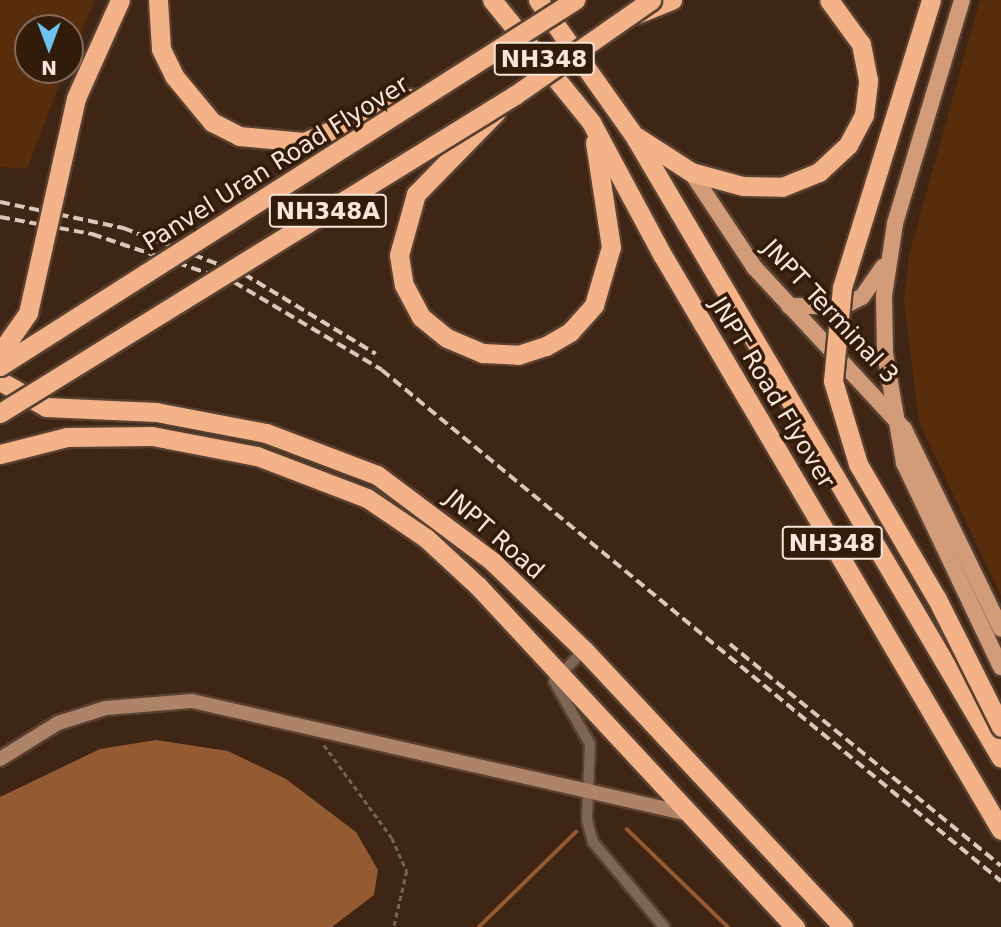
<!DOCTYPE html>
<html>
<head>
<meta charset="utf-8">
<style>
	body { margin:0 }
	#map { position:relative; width:1001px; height:927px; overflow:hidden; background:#3e2514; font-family:"DejaVu Sans",sans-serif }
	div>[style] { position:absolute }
	.green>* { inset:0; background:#582d0c }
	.water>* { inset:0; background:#945a31 }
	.stream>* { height:3.5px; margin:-1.75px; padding:0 1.75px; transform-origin:1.75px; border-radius:1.75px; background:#945a31 }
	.path>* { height:2.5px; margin-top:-1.25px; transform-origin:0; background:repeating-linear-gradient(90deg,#796354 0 5px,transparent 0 8.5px) }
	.roads { filter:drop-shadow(2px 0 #584030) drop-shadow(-2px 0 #584030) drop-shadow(0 2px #584030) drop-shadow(0 -2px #584030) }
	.street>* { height:10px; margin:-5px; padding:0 5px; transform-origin:5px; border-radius:5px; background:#7f6554 }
	.secondary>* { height:14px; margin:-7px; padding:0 7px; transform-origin:7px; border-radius:7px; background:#ae8469 }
	.primary>* { height:16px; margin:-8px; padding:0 8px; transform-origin:8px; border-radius:8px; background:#d29c79 }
	.highway>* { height:19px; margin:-9.5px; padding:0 9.5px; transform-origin:9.5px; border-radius:9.5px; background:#f3b288 }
	.rail>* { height:3.5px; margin-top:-1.75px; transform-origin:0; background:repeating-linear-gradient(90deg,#d9c7bb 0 10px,transparent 0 15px) }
	.bridges { filter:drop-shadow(2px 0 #584030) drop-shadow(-2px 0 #584030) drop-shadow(0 2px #584030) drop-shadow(0 -2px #584030) }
	.highway-bridge>* { height:19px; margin:-9.5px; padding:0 9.5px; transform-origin:9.5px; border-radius:9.5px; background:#f3b288 }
	span { translate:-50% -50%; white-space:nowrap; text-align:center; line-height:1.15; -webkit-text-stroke:7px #331b0a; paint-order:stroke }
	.shield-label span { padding:2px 5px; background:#331b0a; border:2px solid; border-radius:5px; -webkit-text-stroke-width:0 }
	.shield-label { font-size:23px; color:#f6e5da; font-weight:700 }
	.street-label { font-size:24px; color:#f6e5da }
	.north { position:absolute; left:14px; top:14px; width:70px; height:70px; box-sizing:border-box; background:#331b0a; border:2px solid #816c5d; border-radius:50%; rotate:180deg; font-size:19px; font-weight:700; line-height:28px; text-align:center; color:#f6e5da }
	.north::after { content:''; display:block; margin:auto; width:24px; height:32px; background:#6cc3f2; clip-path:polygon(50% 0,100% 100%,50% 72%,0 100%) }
</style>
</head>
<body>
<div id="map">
	<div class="green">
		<i style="clip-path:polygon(0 0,95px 0,70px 58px,70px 28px,28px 28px,28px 70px,65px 70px,27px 169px,0 167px)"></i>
		<i style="clip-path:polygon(980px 0,1001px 0,1001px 596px,919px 422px,904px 303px,909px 255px)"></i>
	</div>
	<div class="water">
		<i style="clip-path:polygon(156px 740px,228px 751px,286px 779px,356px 832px,378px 870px,374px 895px,332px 927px,0 927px,0 797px,100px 749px)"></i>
	</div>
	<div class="stream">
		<i style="left:627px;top:829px;width:141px;rotate:44.1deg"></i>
		<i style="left:479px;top:927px;width:136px;rotate:-44.4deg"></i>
	</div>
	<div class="path">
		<i style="left:324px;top:745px;width:115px;rotate:53.8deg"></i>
		<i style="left:392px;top:838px;width:36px;rotate:66deg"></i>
		<i style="left:407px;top:871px;width:57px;rotate:103.1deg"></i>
	</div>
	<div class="roads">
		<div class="street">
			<i style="left:584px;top:650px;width:43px;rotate:134.1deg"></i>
			<i style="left:554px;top:681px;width:73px;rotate:60.3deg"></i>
			<i style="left:590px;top:744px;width:76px;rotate:92.3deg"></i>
			<i style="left:587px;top:820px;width:23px;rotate:75deg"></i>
			<i style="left:593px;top:842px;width:111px;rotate:50.1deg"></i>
		</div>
		<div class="secondary">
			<i style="left:0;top:759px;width:68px;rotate:-31.8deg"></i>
			<i style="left:58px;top:723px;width:50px;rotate:-17.4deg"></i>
			<i style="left:106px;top:708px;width:86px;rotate:-4.7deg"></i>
			<i style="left:192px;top:701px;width:510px;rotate:12.81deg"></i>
		</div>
		<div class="primary">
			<i style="left:962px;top:0;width:234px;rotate:106.7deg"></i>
			<i style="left:895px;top:224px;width:73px;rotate:98.7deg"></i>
			<i style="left:884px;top:296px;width:57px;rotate:89deg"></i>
			<i style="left:885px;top:353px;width:112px;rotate:80.2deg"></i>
			<i style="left:904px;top:463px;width:226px;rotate:64.6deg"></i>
			<i style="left:691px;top:172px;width:114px;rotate:56.4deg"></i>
			<i style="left:754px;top:267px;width:221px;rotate:47.2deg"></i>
			<i style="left:904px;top:429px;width:222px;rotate:64.1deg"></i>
			<i style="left:789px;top:306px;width:55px"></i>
			<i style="left:844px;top:306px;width:20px;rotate:-27deg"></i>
			<i style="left:862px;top:297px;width:37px;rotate:-55deg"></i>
		</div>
		<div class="highway">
			<i style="left:158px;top:0;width:49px;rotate:86.5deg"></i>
			<i style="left:161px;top:49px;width:30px;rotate:64deg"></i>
			<i style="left:174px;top:76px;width:60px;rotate:50.4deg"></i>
			<i style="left:212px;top:122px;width:30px;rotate:27deg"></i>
			<i style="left:239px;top:136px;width:65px;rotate:5.3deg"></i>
			<i style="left:304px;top:142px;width:114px;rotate:-22.7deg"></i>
			<i style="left:492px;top:0;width:157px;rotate:50.9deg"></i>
			<i style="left:591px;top:122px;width:152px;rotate:61.8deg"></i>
			<i style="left:663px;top:256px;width:666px;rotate:59.51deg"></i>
			<i style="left:538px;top:0;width:164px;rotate:54.7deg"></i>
			<i style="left:633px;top:134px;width:724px;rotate:59.47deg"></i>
			<i style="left:637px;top:14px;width:38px;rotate:-22deg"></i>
			<i style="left:496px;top:112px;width:115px;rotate:134.3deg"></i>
			<i style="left:416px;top:194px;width:63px;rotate:105.6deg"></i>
			<i style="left:399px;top:255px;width:30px;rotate:81deg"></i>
			<i style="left:404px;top:285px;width:36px;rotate:62deg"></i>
			<i style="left:421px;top:317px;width:33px;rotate:39deg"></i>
			<i style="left:447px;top:338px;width:39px;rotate:23deg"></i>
			<i style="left:483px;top:353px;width:35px;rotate:3deg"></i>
			<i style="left:518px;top:355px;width:29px;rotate:-18deg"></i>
			<i style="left:546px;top:346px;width:28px;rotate:-30deg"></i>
			<i style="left:570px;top:332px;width:36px;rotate:-48deg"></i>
			<i style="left:594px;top:305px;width:60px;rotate:-73.7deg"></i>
			<i style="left:611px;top:247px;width:106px;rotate:-98.7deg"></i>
			<i style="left:637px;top:137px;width:64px;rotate:32.9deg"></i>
			<i style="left:691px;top:172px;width:54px;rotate:15.1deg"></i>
			<i style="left:743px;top:186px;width:39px;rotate:1deg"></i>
			<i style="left:782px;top:187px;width:40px;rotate:-22deg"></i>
			<i style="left:819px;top:172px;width:40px;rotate:-43deg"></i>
			<i style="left:848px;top:145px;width:34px;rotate:-62deg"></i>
			<i style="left:864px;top:115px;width:35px;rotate:-83deg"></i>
			<i style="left:868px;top:80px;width:37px;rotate:-101deg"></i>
			<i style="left:861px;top:44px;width:54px;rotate:-126deg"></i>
			<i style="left:0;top:381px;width:53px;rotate:29.5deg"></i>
			<i style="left:46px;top:407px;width:110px;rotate:2.6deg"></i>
			<i style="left:156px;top:412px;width:112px;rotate:10.8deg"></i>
			<i style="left:266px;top:433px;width:119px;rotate:20.7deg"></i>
			<i style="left:377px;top:475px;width:144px;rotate:36.8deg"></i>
			<i style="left:492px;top:561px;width:128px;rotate:44.1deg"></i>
			<i style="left:584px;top:650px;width:379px;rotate:46.9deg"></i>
			<i style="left:0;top:454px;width:69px;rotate:-14.2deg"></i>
			<i style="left:67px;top:437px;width:85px;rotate:-0.7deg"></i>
			<i style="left:152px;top:436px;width:107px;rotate:10.8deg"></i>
			<i style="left:257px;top:456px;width:118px;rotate:20.9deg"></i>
			<i style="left:367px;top:498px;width:71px;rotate:34.1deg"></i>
			<i style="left:426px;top:538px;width:71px;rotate:42.7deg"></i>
			<i style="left:478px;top:586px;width:466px;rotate:47.1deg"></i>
		</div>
	</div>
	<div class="rail">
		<i style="left:0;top:202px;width:126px;rotate:11.9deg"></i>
		<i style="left:123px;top:228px;width:129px;rotate:20.8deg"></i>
		<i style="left:244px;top:274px;width:154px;rotate:31.2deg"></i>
		<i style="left:0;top:217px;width:94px;rotate:10.5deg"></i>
		<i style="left:92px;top:234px;width:150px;rotate:18.7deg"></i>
		<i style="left:234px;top:282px;width:172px;rotate:30.7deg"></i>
		<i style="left:382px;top:370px;width:803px;rotate:39.54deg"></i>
		<i style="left:730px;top:644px;width:350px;rotate:39.3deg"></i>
	</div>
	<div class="bridges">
		<div class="highway-bridge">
			<i style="left:931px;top:0;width:300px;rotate:107.2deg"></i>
			<i style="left:842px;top:287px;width:94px;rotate:95.5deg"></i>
			<i style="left:833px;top:381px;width:87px;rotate:73.2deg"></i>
			<i style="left:858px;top:464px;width:156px;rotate:59.7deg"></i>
			<i style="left:937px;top:599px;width:143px;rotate:63.4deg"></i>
			<i style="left:0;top:353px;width:49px;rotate:-55deg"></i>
			<i style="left:28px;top:313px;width:220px;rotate:-77.4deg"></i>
			<i style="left:76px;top:98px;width:107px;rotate:-65.8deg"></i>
			<i style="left:0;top:366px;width:682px;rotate:-32.48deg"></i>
			<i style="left:0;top:413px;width:605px;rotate:-31.69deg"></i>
			<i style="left:515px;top:95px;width:166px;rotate:-34.9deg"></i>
		</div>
	</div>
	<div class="shield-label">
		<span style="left:544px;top:59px">NH348</span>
		<span style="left:328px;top:211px">NH348A</span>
		<span style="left:832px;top:543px">NH348</span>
	</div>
	<div class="street-label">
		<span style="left:276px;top:164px;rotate:-32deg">Panvel Uran Road Flyover</span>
		<span style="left:830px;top:312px;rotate:47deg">JNPT Terminal 3</span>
		<span style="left:772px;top:393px;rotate:59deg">JNPT Road Flyover</span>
		<span style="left:494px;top:535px;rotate:41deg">JNPT Road</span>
	</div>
	<div class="north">N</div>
</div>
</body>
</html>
